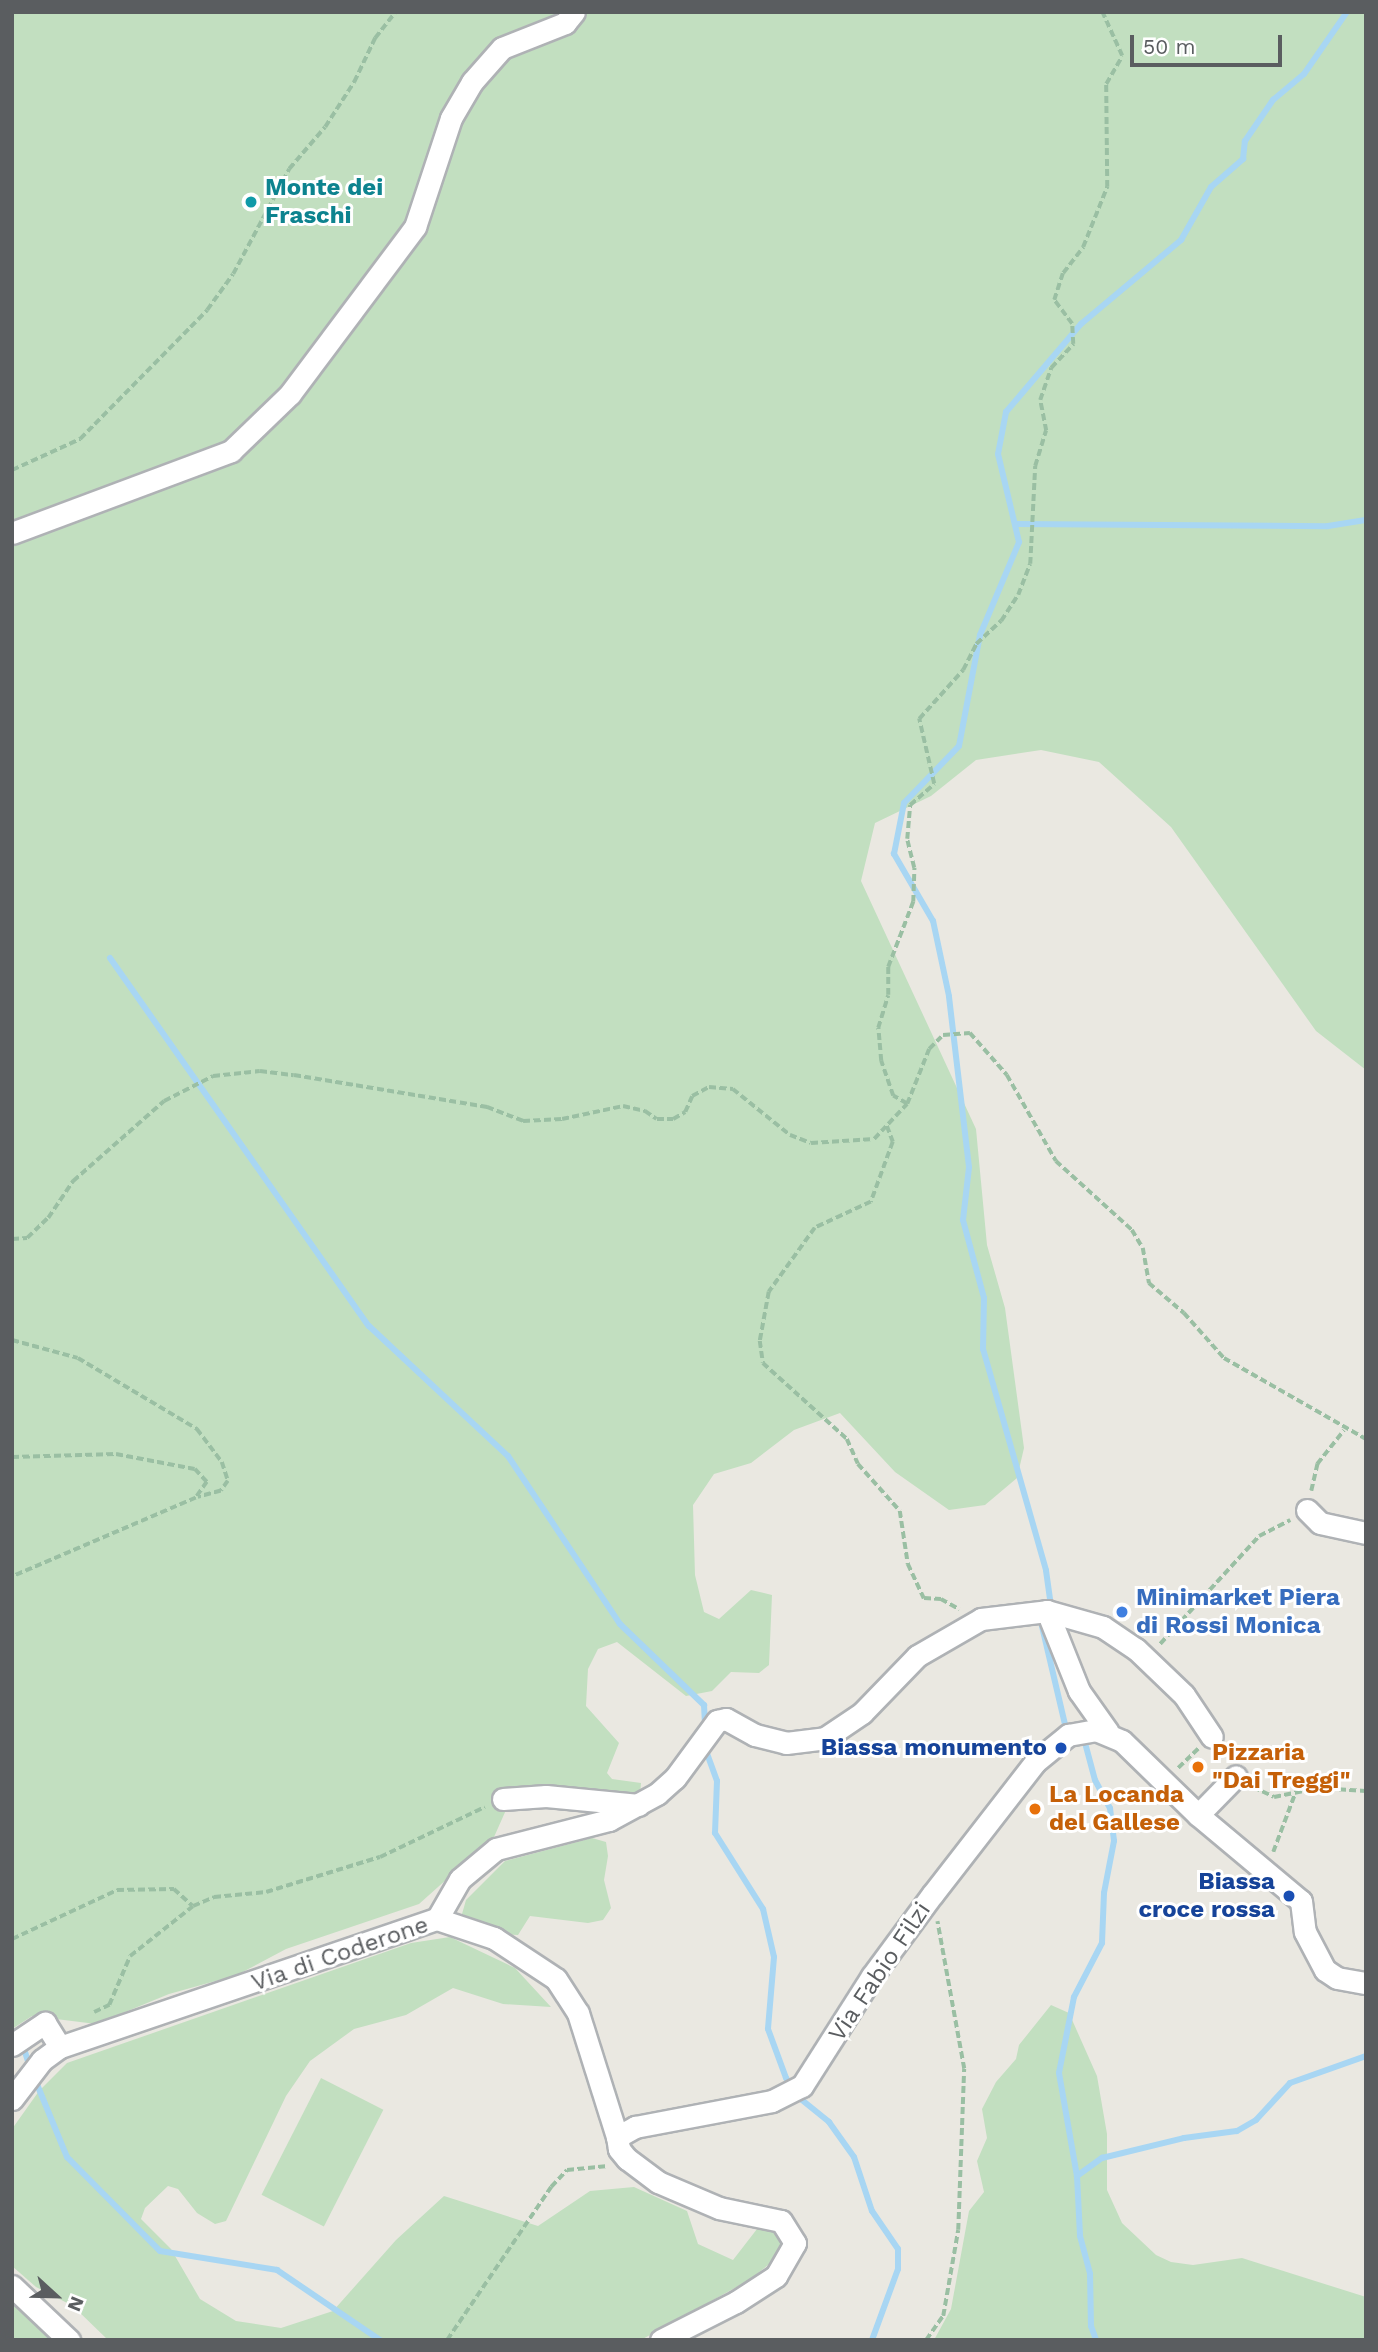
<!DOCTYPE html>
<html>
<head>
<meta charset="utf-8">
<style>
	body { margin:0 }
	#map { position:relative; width:1378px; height:2352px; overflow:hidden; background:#eae8e1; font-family:"Work Sans",sans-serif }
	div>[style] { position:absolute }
	.green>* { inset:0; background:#c2dfc0; transform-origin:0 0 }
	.stream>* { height:6px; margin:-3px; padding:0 3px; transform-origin:3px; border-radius:3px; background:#a8d6f3 }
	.path>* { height:3.5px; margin-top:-1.75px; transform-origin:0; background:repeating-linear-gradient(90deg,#9abfa3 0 7px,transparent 0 10.5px) }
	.roads { filter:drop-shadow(2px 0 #afb2b5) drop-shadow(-2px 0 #afb2b5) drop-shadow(0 2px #afb2b5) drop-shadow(0 -2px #afb2b5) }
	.minor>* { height:21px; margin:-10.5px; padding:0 10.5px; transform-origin:10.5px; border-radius:10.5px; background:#fff }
	.dots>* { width:19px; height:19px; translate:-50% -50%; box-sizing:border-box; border:4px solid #fff; border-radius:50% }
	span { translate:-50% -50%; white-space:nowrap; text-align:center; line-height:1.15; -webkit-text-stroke:6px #fff; paint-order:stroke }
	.culture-label { font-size:24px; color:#0d838f; font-weight:700 }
	.left { translate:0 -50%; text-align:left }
	.shop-label { font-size:24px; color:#366cbe; font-weight:700 }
	.transit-label { font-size:24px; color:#164399; font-weight:700 }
	.right { translate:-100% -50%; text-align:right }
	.food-label { font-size:24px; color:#c56008; font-weight:700 }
	.street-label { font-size:24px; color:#5a5d60 }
	.frame { position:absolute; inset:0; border:14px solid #5a5d60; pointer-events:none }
	.north { position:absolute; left:21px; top:2261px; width:70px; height:70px; -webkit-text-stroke:5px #fff; paint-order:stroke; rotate:112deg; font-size:19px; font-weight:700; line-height:28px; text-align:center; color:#5a5d60 }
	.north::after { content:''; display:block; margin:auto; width:24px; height:32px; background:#5a5d60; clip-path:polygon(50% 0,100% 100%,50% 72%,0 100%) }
	.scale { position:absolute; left:1130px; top:35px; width:152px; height:32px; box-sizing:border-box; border:4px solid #5a5d60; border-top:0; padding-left:9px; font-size:21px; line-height:24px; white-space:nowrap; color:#5a5d60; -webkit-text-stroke:5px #fff; paint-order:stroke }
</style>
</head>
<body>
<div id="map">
	<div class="green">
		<i style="clip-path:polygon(12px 12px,1366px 12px,1366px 1070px,1316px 1031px,1171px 827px,1099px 762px,1041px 750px,976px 760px,931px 796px,875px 823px,861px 881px,976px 1129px,987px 1245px,1005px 1308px,1024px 1448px,1017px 1478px,985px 1505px,949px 1510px,895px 1472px,840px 1413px,794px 1430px,751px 1463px,714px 1474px,693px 1505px,695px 1575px,704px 1612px,719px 1619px,751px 1590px,772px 1595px,769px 1665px,759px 1673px,731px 1672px,712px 1691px,686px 1696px,617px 1642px,598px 1649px,588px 1669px,586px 1706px,619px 1743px,607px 1773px,612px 1779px,641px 1783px,640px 1795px,528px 1787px,506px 1810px,494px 1837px,419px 1904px,286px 1949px,237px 1975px,169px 1994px,96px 2024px,32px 2016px,12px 2029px)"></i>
		<i style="clip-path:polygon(592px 1838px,606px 1842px,608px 1856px,604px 1880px,611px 1908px,603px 1920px,588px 1923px,530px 1916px,518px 1935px,502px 1934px,462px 1914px,466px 1900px,505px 1861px)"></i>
		<i style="clip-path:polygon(450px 1937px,515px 1968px,551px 2007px,503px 2004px,453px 1988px,406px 2015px,354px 2029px,310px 2061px,286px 2096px,226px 2221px,215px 2224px,197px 2213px,178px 2189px,168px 2186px,145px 2208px,141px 2219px,171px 2249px,200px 2299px,236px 2321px,281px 2328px,333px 2311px,396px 2240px,444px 2196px,538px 2226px,590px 2191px,634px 2187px,687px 2211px,698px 2244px,733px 2260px,757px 2229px,775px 2228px,785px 2245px,780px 2255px,751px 2279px,641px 2340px,108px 2340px,73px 2306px,36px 2287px,12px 2266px,12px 2129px,39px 2091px,67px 2063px,411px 1943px)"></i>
		<i style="clip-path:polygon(1051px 2005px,1069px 2013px,1097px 2076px,1107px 2134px,1107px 2190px,1122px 2223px,1156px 2255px,1171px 2262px,1193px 2265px,1242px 2258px,1366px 2297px,1366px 2340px,934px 2340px,951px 2309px,969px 2211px,984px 2192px,977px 2161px,987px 2138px,982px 2109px,996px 2082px,1016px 2059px,1019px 2045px)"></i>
		<i style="left:321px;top:2078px;width:70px;height:131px;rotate:27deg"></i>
		<i style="clip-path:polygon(12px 2301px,53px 2340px,12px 2340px)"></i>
	</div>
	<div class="stream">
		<i style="left:1015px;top:524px;width:313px;rotate:0.4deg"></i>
		<i style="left:1328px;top:526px;width:38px;rotate:-9deg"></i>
		<i style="left:110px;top:958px;width:450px;rotate:54.9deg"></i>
		<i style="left:369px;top:1326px;width:190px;rotate:43.1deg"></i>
		<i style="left:508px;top:1456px;width:202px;rotate:56.3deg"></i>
		<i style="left:620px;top:1624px;width:117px;rotate:44deg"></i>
		<i style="left:704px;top:1705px;width:22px;rotate:87deg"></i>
		<i style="left:1050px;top:1599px;width:29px;rotate:-98deg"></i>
		<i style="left:1046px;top:1570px;width:230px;rotate:-105.9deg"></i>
		<i style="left:983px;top:1349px;width:51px;rotate:-88.9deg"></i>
		<i style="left:984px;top:1298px;width:81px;rotate:-105.1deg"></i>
		<i style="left:963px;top:1220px;width:53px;rotate:-83.5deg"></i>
		<i style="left:969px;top:1167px;width:172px;rotate:-96.7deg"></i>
		<i style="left:949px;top:996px;width:77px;rotate:-102deg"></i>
		<i style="left:933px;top:921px;width:78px;rotate:-120.2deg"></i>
		<i style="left:894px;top:854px;width:52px;rotate:-78.9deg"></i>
		<i style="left:904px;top:803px;width:79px;rotate:-46deg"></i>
		<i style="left:959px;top:746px;width:113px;rotate:-79.3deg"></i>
		<i style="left:980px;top:635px;width:101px;rotate:-67.2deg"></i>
		<i style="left:1019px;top:542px;width:90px;rotate:-103.4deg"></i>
		<i style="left:998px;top:454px;width:43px;rotate:-79.2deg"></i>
		<i style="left:1006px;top:412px;width:116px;rotate:-49.6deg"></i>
		<i style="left:1081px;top:324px;width:131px;rotate:-40deg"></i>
		<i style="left:1181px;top:240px;width:61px;rotate:-60.5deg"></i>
		<i style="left:1211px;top:187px;width:43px;rotate:-41.2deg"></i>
		<i style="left:1243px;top:159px;width:18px;rotate:-84deg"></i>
		<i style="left:1245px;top:141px;width:50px;rotate:-55.7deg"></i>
		<i style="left:1273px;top:100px;width:40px;rotate:-40deg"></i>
		<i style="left:1304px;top:74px;width:75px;rotate:-55.3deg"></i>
		<i style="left:1041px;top:1622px;width:105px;rotate:76.8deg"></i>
		<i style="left:1084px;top:1739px;width:42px;rotate:75deg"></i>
		<i style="left:1095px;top:1780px;width:32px;rotate:62deg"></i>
		<i style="left:1110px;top:1808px;width:33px;rotate:83deg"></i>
		<i style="left:1114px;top:1841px;width:53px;rotate:100.9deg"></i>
		<i style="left:1104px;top:1893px;width:50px;rotate:92.3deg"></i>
		<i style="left:1102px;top:1943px;width:61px;rotate:117.4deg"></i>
		<i style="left:1074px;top:1997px;width:77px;rotate:101.2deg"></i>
		<i style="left:1059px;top:2073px;width:105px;rotate:80.1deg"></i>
		<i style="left:1077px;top:2176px;width:60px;rotate:87.1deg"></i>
		<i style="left:1080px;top:2236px;width:39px;rotate:75deg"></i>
		<i style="left:1090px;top:2274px;width:52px;rotate:88.9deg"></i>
		<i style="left:1091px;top:2326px;width:15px;rotate:70deg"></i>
		<i style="left:705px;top:1748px;width:35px;rotate:70deg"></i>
		<i style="left:717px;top:1781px;width:52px;rotate:92.2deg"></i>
		<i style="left:715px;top:1833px;width:90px;rotate:57.7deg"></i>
		<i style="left:763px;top:1909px;width:49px;rotate:77.1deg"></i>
		<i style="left:774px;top:1957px;width:72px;rotate:94.8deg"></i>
		<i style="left:768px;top:2029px;width:52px;rotate:69.8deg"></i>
		<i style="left:786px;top:2078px;width:27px;rotate:54deg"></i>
		<i style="left:802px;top:2100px;width:35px;rotate:39deg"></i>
		<i style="left:829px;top:2122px;width:43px;rotate:54.5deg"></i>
		<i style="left:854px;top:2157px;width:57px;rotate:71.6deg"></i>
		<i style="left:872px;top:2211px;width:46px;rotate:55.6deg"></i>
		<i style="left:898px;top:2249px;width:20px;rotate:90deg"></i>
		<i style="left:898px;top:2269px;width:76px;rotate:110.1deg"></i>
		<i style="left:25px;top:2052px;width:16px;rotate:72deg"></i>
		<i style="left:34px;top:2077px;width:87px;rotate:67.6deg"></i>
		<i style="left:67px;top:2157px;width:132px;rotate:45.3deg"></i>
		<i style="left:160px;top:2251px;width:119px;rotate:9.2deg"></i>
		<i style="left:277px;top:2270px;width:125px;rotate:34.2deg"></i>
		<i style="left:1077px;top:2176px;width:31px;rotate:-36deg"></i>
		<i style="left:1102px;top:2158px;width:84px;rotate:-13.7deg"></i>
		<i style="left:1184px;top:2138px;width:53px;rotate:-7.5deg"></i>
		<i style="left:1237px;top:2131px;width:22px;rotate:-30deg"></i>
		<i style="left:1256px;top:2120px;width:50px;rotate:-47.4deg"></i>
		<i style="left:1290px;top:2083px;width:81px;rotate:-19.6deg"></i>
	</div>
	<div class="path">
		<i style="left:12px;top:470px;width:75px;rotate:-24.5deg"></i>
		<i style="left:80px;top:439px;width:181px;rotate:-45.4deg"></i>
		<i style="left:207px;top:310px;width:44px;rotate:-54.2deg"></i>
		<i style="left:233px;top:274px;width:119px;rotate:-61.9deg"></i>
		<i style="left:289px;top:169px;width:55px;rotate:-49.4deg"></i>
		<i style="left:325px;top:127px;width:54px;rotate:-57.2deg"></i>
		<i style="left:354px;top:82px;width:49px;rotate:-64.5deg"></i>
		<i style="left:375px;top:38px;width:33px;rotate:-52deg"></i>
		<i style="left:907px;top:1104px;width:16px;rotate:-150deg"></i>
		<i style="left:893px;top:1096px;width:37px;rotate:-109deg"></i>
		<i style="left:881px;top:1061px;width:33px;rotate:-95deg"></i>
		<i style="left:878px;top:1028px;width:34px;rotate:-73deg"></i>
		<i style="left:888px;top:995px;width:28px;rotate:-90deg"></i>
		<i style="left:888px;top:967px;width:70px;rotate:-69deg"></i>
		<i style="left:913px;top:902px;width:34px;rotate:-88deg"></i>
		<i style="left:914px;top:868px;width:30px;rotate:-104deg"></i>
		<i style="left:907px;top:839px;width:34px;rotate:-85deg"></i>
		<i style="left:910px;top:805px;width:32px;rotate:-41deg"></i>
		<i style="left:934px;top:784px;width:67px;rotate:-103deg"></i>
		<i style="left:919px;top:719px;width:66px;rotate:-48.1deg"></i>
		<i style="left:963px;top:670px;width:29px;rotate:-63deg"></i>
		<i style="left:976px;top:644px;width:34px;rotate:-43deg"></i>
		<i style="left:1001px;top:621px;width:31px;rotate:-57deg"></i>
		<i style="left:1018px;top:595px;width:33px;rotate:-69deg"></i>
		<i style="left:1030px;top:564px;width:98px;rotate:-87.1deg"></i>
		<i style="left:1035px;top:466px;width:37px;rotate:-73deg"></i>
		<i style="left:1046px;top:431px;width:32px;rotate:-101deg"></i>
		<i style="left:1040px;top:400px;width:34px;rotate:-71deg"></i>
		<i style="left:1051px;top:368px;width:33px;rotate:-47deg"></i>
		<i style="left:1073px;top:344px;width:20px;rotate:-93deg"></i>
		<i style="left:1072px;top:324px;width:30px;rotate:-127deg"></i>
		<i style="left:1054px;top:300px;width:28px;rotate:-72deg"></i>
		<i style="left:1063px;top:273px;width:33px;rotate:-52deg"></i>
		<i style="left:1083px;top:247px;width:65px;rotate:-68.2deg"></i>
		<i style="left:1107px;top:187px;width:103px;rotate:-90.6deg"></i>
		<i style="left:1106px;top:84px;width:32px;rotate:-60deg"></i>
		<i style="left:1122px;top:56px;width:48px;rotate:-114.4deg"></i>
		<i style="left:887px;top:1126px;width:17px;rotate:69deg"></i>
		<i style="left:893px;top:1142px;width:64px;rotate:110.1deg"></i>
		<i style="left:871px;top:1202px;width:62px;rotate:155.1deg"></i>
		<i style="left:815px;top:1228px;width:79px;rotate:125.7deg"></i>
		<i style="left:769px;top:1292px;width:50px;rotate:100.4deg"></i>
		<i style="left:760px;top:1341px;width:22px;rotate:82deg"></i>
		<i style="left:763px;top:1363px;width:113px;rotate:42.1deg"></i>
		<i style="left:847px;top:1439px;width:27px;rotate:66deg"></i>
		<i style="left:858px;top:1464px;width:63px;rotate:48.2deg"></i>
		<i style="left:900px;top:1511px;width:54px;rotate:81.4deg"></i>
		<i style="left:908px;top:1564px;width:38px;rotate:65deg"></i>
		<i style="left:924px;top:1598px;width:17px;rotate:3deg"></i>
		<i style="left:941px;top:1599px;width:21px;rotate:29deg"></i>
		<i style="left:12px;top:1239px;width:15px;rotate:-4deg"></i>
		<i style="left:27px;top:1238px;width:29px;rotate:-44deg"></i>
		<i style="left:48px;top:1218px;width:45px;rotate:-56deg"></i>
		<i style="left:73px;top:1181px;width:121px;rotate:-41.3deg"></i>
		<i style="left:164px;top:1101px;width:55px;rotate:-27deg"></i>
		<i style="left:213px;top:1076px;width:47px;rotate:-6.1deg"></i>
		<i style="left:260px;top:1071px;width:34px;rotate:7deg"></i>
		<i style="left:294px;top:1075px;width:196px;rotate:9.4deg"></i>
		<i style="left:487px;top:1107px;width:39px;rotate:21deg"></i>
		<i style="left:523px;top:1121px;width:39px;rotate:-3deg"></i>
		<i style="left:562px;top:1119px;width:62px;rotate:-12deg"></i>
		<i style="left:623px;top:1106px;width:23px;rotate:13deg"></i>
		<i style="left:645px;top:1111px;width:14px;rotate:34deg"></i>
		<i style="left:657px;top:1119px;width:16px"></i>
		<i style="left:673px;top:1119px;width:14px;rotate:-30deg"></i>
		<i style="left:685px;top:1112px;width:17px;rotate:-66deg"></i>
		<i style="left:692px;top:1096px;width:19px;rotate:-28deg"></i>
		<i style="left:709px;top:1087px;width:24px;rotate:5deg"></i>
		<i style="left:733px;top:1089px;width:73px;rotate:38.9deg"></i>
		<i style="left:790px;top:1135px;width:22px;rotate:21deg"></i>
		<i style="left:811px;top:1143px;width:63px;rotate:-3.6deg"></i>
		<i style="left:874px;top:1139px;width:48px;rotate:-46.7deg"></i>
		<i style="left:907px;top:1104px;width:59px;rotate:-68.2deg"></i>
		<i style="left:929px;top:1049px;width:20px;rotate:-45deg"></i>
		<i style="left:943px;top:1035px;width:27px;rotate:-4deg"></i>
		<i style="left:970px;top:1033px;width:56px;rotate:48.6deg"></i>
		<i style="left:1007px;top:1075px;width:99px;rotate:60.3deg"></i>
		<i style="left:1056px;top:1161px;width:103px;rotate:42.2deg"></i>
		<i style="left:1132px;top:1230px;width:21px;rotate:59deg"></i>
		<i style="left:1143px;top:1248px;width:36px;rotate:80deg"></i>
		<i style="left:1149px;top:1283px;width:46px;rotate:40.6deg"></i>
		<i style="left:1184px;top:1313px;width:60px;rotate:48.4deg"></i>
		<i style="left:1224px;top:1358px;width:163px;rotate:29.7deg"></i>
		<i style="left:12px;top:1340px;width:68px;rotate:15.3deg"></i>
		<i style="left:78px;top:1358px;width:139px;rotate:30.8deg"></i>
		<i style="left:197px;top:1429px;width:41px;rotate:52.9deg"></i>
		<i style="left:222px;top:1462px;width:20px;rotate:72deg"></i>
		<i style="left:228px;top:1481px;width:12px;rotate:125deg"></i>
		<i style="left:221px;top:1491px;width:24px;rotate:165deg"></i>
		<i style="left:12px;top:1457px;width:104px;rotate:-1.7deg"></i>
		<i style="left:116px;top:1454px;width:80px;rotate:10.8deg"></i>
		<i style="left:195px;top:1469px;width:18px;rotate:47deg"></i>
		<i style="left:207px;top:1482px;width:19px;rotate:125deg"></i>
		<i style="left:196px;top:1498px;width:200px;rotate:156.8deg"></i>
		<i style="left:1311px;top:1491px;width:28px;rotate:-77deg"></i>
		<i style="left:1317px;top:1464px;width:43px;rotate:-51.5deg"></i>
		<i style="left:1160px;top:1644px;width:147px;rotate:-47.5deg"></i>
		<i style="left:1259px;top:1536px;width:35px;rotate:-27deg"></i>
		<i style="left:1178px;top:1768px;width:28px;rotate:-44deg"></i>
		<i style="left:1253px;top:1787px;width:23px;rotate:25deg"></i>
		<i style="left:1274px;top:1797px;width:45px;rotate:-11.6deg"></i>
		<i style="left:1318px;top:1788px;width:48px;rotate:3.6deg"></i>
		<i style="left:1273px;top:1852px;width:60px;rotate:-69.4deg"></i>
		<i style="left:12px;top:1939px;width:116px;rotate:-25deg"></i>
		<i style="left:117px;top:1890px;width:57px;rotate:-1deg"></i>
		<i style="left:174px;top:1889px;width:25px;rotate:42deg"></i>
		<i style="left:94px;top:2012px;width:17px;rotate:-25deg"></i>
		<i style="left:109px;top:2005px;width:53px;rotate:-66.8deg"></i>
		<i style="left:130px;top:1956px;width:80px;rotate:-38.4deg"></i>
		<i style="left:193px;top:1906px;width:23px;rotate:-23deg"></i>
		<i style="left:214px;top:1897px;width:52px;rotate:-5.5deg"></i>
		<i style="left:266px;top:1892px;width:119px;rotate:-17.1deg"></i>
		<i style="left:380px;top:1857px;width:116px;rotate:-25.5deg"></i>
		<i style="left:447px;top:2340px;width:185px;rotate:-55.8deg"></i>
		<i style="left:551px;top:2187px;width:23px;rotate:-47deg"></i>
		<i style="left:567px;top:2170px;width:41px;rotate:-5.6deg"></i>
		<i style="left:926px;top:2340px;width:29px;rotate:-55deg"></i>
		<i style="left:943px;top:2316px;width:87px;rotate:-80.1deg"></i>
		<i style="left:958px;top:2230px;width:161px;rotate:-87.9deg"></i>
		<i style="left:964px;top:2069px;width:150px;rotate:-100.3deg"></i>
	</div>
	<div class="roads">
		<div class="minor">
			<i style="left:12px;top:533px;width:234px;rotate:-20.5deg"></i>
			<i style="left:231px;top:451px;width:82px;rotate:-44deg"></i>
			<i style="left:290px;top:394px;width:209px;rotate:-53.2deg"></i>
			<i style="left:415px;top:227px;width:115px;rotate:-71.7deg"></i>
			<i style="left:451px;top:118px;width:42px;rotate:-59.7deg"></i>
			<i style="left:472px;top:82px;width:45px;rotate:-48.6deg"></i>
			<i style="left:502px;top:48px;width:68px;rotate:-21.6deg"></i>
			<i style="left:565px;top:23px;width:14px;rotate:-51deg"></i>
			<i style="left:1307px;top:1510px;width:18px;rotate:45deg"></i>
			<i style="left:1320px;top:1523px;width:47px;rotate:12.3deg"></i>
			<i style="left:1047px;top:1611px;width:86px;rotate:68.2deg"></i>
			<i style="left:1079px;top:1691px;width:50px;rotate:54.7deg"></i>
			<i style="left:503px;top:1799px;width:43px;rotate:-4deg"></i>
			<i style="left:546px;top:1796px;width:93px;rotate:5.5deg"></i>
			<i style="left:1198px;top:1815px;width:54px;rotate:-45.7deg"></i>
			<i style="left:437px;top:1919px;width:46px;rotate:-60.1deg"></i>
			<i style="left:460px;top:1879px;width:47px;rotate:-39.8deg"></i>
			<i style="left:496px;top:1849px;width:117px;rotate:-14.4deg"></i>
			<i style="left:609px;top:1820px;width:55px;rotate:-28.4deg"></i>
			<i style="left:657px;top:1794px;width:24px;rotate:-42deg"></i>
			<i style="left:675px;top:1778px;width:71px;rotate:-53.6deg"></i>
			<i style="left:717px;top:1721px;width:9px;rotate:-13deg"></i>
			<i style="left:726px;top:1719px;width:33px;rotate:29deg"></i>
			<i style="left:755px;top:1735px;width:32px;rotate:14deg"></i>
			<i style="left:786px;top:1743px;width:39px;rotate:-7deg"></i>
			<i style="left:825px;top:1738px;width:45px;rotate:-34deg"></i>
			<i style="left:862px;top:1713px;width:79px;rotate:-46deg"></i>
			<i style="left:917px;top:1656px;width:74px;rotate:-30deg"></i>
			<i style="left:981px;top:1619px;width:66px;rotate:-6.9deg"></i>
			<i style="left:1047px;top:1611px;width:58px;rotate:15.9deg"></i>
			<i style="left:1103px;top:1627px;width:40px;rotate:34deg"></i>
			<i style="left:1136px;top:1649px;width:66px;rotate:43.8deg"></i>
			<i style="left:1184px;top:1695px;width:50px;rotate:56.3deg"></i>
			<i style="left:12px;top:2045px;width:40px;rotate:-34deg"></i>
			<i style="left:45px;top:2023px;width:28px;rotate:58deg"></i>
			<i style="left:12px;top:2099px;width:49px;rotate:-52.4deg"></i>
			<i style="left:42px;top:2060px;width:22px;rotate:-36deg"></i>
			<i style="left:60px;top:2047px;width:398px;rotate:-18.8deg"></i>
			<i style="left:437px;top:1919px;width:60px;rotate:18.4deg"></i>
			<i style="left:494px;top:1938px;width:74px;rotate:33.5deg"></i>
			<i style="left:556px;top:1979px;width:40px;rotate:57.1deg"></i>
			<i style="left:578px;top:2013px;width:130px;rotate:72.5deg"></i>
			<i style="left:12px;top:2286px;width:79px;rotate:43.5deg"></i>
			<i style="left:661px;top:2340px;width:84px;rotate:-26.9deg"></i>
			<i style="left:736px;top:2302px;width:48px;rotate:-33deg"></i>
			<i style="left:776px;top:2276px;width:38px;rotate:-60deg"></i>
			<i style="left:795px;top:2243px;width:26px;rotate:-122deg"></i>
			<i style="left:781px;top:2221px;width:63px;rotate:-168.2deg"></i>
			<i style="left:719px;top:2208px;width:66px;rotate:-156.9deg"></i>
			<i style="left:658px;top:2182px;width:39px;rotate:-143deg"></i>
			<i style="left:627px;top:2159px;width:13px;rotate:-129deg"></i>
			<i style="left:619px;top:2149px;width:12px;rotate:-99deg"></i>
			<i style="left:617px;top:2137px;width:21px;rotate:-29deg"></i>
			<i style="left:635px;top:2127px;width:139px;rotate:-10.7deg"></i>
			<i style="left:772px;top:2101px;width:34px;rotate:-27deg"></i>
			<i style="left:802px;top:2086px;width:130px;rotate:-57.5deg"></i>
			<i style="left:872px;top:1976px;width:101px;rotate:-53.5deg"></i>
			<i style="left:932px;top:1895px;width:168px;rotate:-52.2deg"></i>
			<i style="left:1035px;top:1762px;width:43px;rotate:-39.3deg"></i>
			<i style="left:1068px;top:1735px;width:28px;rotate:-10deg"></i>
			<i style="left:1096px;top:1730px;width:28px;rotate:23deg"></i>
			<i style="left:1122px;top:1741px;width:106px;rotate:44.2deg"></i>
			<i style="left:1198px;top:1815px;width:134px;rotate:39.9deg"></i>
			<i style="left:1301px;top:1901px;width:31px;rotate:83deg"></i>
			<i style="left:1305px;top:1932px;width:43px;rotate:62.2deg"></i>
			<i style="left:1325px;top:1970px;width:14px;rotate:34deg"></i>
			<i style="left:1337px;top:1978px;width:29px;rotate:10deg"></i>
		</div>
	</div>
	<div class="dots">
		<i style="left:251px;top:202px;background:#0f9aa8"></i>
		<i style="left:1122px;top:1612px;background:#3f7fe0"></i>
		<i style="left:1061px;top:1748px;background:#1a4fb4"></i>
		<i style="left:1198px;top:1767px;background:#e8710a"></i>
		<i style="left:1035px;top:1809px;background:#e8710a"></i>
		<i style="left:1289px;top:1896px;background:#1a4fb4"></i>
	</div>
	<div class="culture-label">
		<span class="left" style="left:265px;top:202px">Monte dei<br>Fraschi</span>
	</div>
	<div class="shop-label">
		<span class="left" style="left:1136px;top:1612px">Minimarket Piera<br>di Rossi Monica</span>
	</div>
	<div class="transit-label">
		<span class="right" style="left:1047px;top:1748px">Biassa monumento</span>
		<span class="right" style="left:1275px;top:1896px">Biassa<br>croce rossa</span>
	</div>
	<div class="food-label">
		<span class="left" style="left:1212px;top:1767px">Pizzaria<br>"Dai Treggi"</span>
		<span class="left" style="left:1049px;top:1809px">La Locanda<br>del Gallese</span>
	</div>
	<div class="street-label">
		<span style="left:340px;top:1954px;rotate:-19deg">Via di Coderone</span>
		<span style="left:880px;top:1972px;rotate:-56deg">Via Fabio Filzi</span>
	</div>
	<div class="frame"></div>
	<div class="north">N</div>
	<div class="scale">50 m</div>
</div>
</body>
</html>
